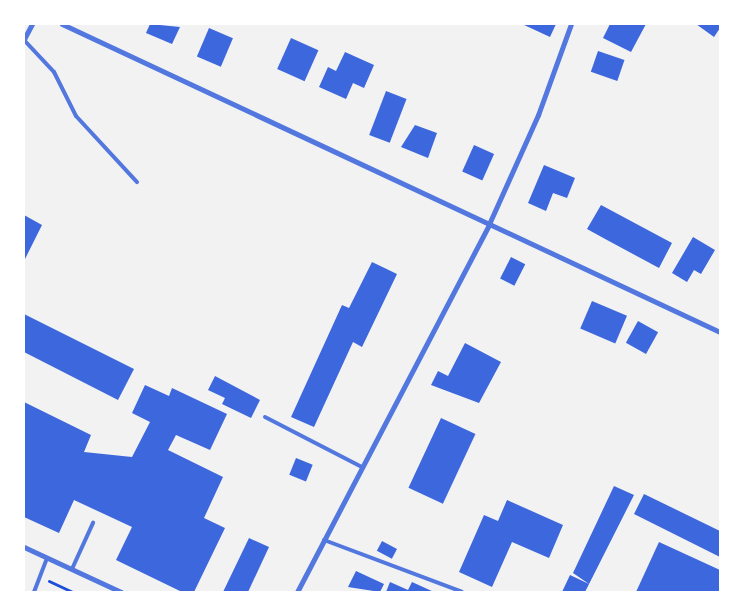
<!DOCTYPE html>
<html>
<head>
<meta charset="utf-8">
<style>
	body { margin:0 }
	#map { position:relative; width:744px; height:616px; overflow:hidden; background:#f2f2f2; font-family:"Fira Sans Condensed",sans-serif }
	div>[style] { position:absolute }
	.building>* { inset:0; background:#3d67dc; transform-origin:0 0 }
	.path>* { height:3px; margin:-1.5px; padding:0 1.5px; transform-origin:1.5px; border-radius:1.5px; background:#1d4ed8 }
	.service>* { height:4px; margin:-2px; padding:0 2px; transform-origin:2px; border-radius:2px; background:#5277de }
	.minor>* { height:5px; margin:-2.5px; padding:0 2.5px; transform-origin:2.5px; border-radius:2.5px; background:#5277de }
	span { translate:-50% -50%; white-space:nowrap; text-align:center; line-height:1.15; -webkit-text-stroke:4.5px #fff; paint-order:stroke }
	.frame { position:absolute; inset:0; border:25px solid #fff; pointer-events:none }
</style>
</head>
<body>
<div id="map">
	<div class="building">
		<i style="clip-path:polygon(150px 24px,180px 27px,172px 44px,146px 33px)"></i>
		<i style="clip-path:polygon(522px 24px,556px 24px,550px 37px)"></i>
		<i style="clip-path:polygon(610px 24px,646px 24px,631px 52px,603px 38px)"></i>
		<i style="clip-path:polygon(696px 24px,720px 24px,720px 28px,714px 37px)"></i>
		<i style="left:209px;top:28px;width:26px;height:31px;rotate:23deg"></i>
		<i style="left:291px;top:38px;width:30px;height:34px;rotate:24deg"></i>
		<i style="left:598px;top:51px;width:28px;height:22px;rotate:19deg"></i>
		<i style="clip-path:polygon(345px 52px,374px 65px,364px 88px,353px 83px,346px 99px,319px 87px,328px 67px,336px 71px)"></i>
		<i style="left:386px;top:91px;width:22px;height:47px;rotate:21deg"></i>
		<i style="clip-path:polygon(415px 125px,437px 133px,428px 158px,401px 147px)"></i>
		<i style="left:474px;top:145px;width:22px;height:29px;rotate:24deg"></i>
		<i style="clip-path:polygon(544px 165px,575px 178px,567px 198px,553px 193px,546px 211px,528px 203px)"></i>
		<i style="clip-path:polygon(601px 205px,672px 243px,659px 268px,607px 240px,615px 224px,607px 240px,587px 229px)"></i>
		<i style="clip-path:polygon(24px 215px,42px 225px,24px 261px)"></i>
		<i style="clip-path:polygon(693px 237px,715px 250px,701px 274px,694px 270px,687px 282px,672px 273px)"></i>
		<i style="left:511px;top:257px;width:16px;height:24px;rotate:27deg"></i>
		<i style="clip-path:polygon(372px 262px,397px 274px,362px 347px,353px 342px,314px 427px,291px 417px,342px 305px,349px 308px)"></i>
		<i style="left:592px;top:301px;width:38px;height:30px;rotate:23deg"></i>
		<i style="clip-path:polygon(24px 314px,134px 369px,118px 400px,24px 352px)"></i>
		<i style="left:638px;top:321px;width:23px;height:25px;rotate:29deg"></i>
		<i style="clip-path:polygon(465px 343px,501px 362px,479px 403px,431px 385px,438px 371px,448px 376px)"></i>
		<i style="clip-path:polygon(215px 376px,260px 400px,251px 418px,222px 404px,225px 398px,208px 390px)"></i>
		<i style="clip-path:polygon(145px 385px,169px 396px,172px 388px,227px 414px,210px 450px,176px 435px,168px 450px,223px 477px,204px 518px,225px 528px,194px 592px,182px 592px,116px 560px,132px 527px,74px 500px,59px 533px,24px 517px,24px 402px,91px 435px,84px 452px,132px 457px,150px 422px,132px 413px)"></i>
		<i style="left:441px;top:418px;width:38px;height:77px;rotate:25deg"></i>
		<i style="left:296px;top:458px;width:18px;height:18px;rotate:22deg"></i>
		<i style="clip-path:polygon(614px 486px,634px 495px,585px 592px,562px 592px,570px 575px,589px 584px,573px 573px)"></i>
		<i style="clip-path:polygon(644px 494px,720px 531px,720px 557px,634px 514px)"></i>
		<i style="clip-path:polygon(507px 500px,563px 525px,549px 558px,512px 542px,492px 587px,459px 572px,484px 515px,498px 521px)"></i>
		<i style="clip-path:polygon(249px 538px,269px 547px,248px 592px,223px 592px)"></i>
		<i style="left:382px;top:541px;width:17px;height:11px;rotate:28deg"></i>
		<i style="clip-path:polygon(659px 542px,720px 570px,720px 592px,636px 592px)"></i>
		<i style="clip-path:polygon(356px 571px,384px 584px,380px 592px,348px 587px)"></i>
		<i style="clip-path:polygon(390px 582px,408px 590px,412px 582px,434px 592px,386px 592px)"></i>
	</div>
	<div class="path">
		<i style="left:49px;top:581px;width:26px;rotate:25deg"></i>
	</div>
	<div class="service">
		<i style="left:24px;top:40px;width:44px;rotate:46.8deg"></i>
		<i style="left:54px;top:72px;width:49px;rotate:63.4deg"></i>
		<i style="left:76px;top:116px;width:90px;rotate:47.3deg"></i>
		<i style="left:265px;top:417px;width:109px;rotate:27.3deg"></i>
		<i style="left:324px;top:540px;width:147px;rotate:20.6deg"></i>
		<i style="left:72px;top:569px;width:51px;rotate:-65.5deg"></i>
		<i style="left:34px;top:592px;width:36px;rotate:-69deg"></i>
	</div>
	<div class="minor">
		<i style="left:62px;top:24px;width:727px;rotate:25.08deg"></i>
		<i style="left:24px;top:39px;width:17px;rotate:-62deg"></i>
		<i style="left:24px;top:547px;width:107px;rotate:24.9deg"></i>
		<i style="left:297px;top:592px;width:415px;rotate:-62.4deg"></i>
		<i style="left:489px;top:224px;width:120px;rotate:-65.8deg"></i>
		<i style="left:538px;top:115px;width:97px;rotate:-70.1deg"></i>
	</div>
	<div class="frame"></div>
</div>
</body>
</html>
